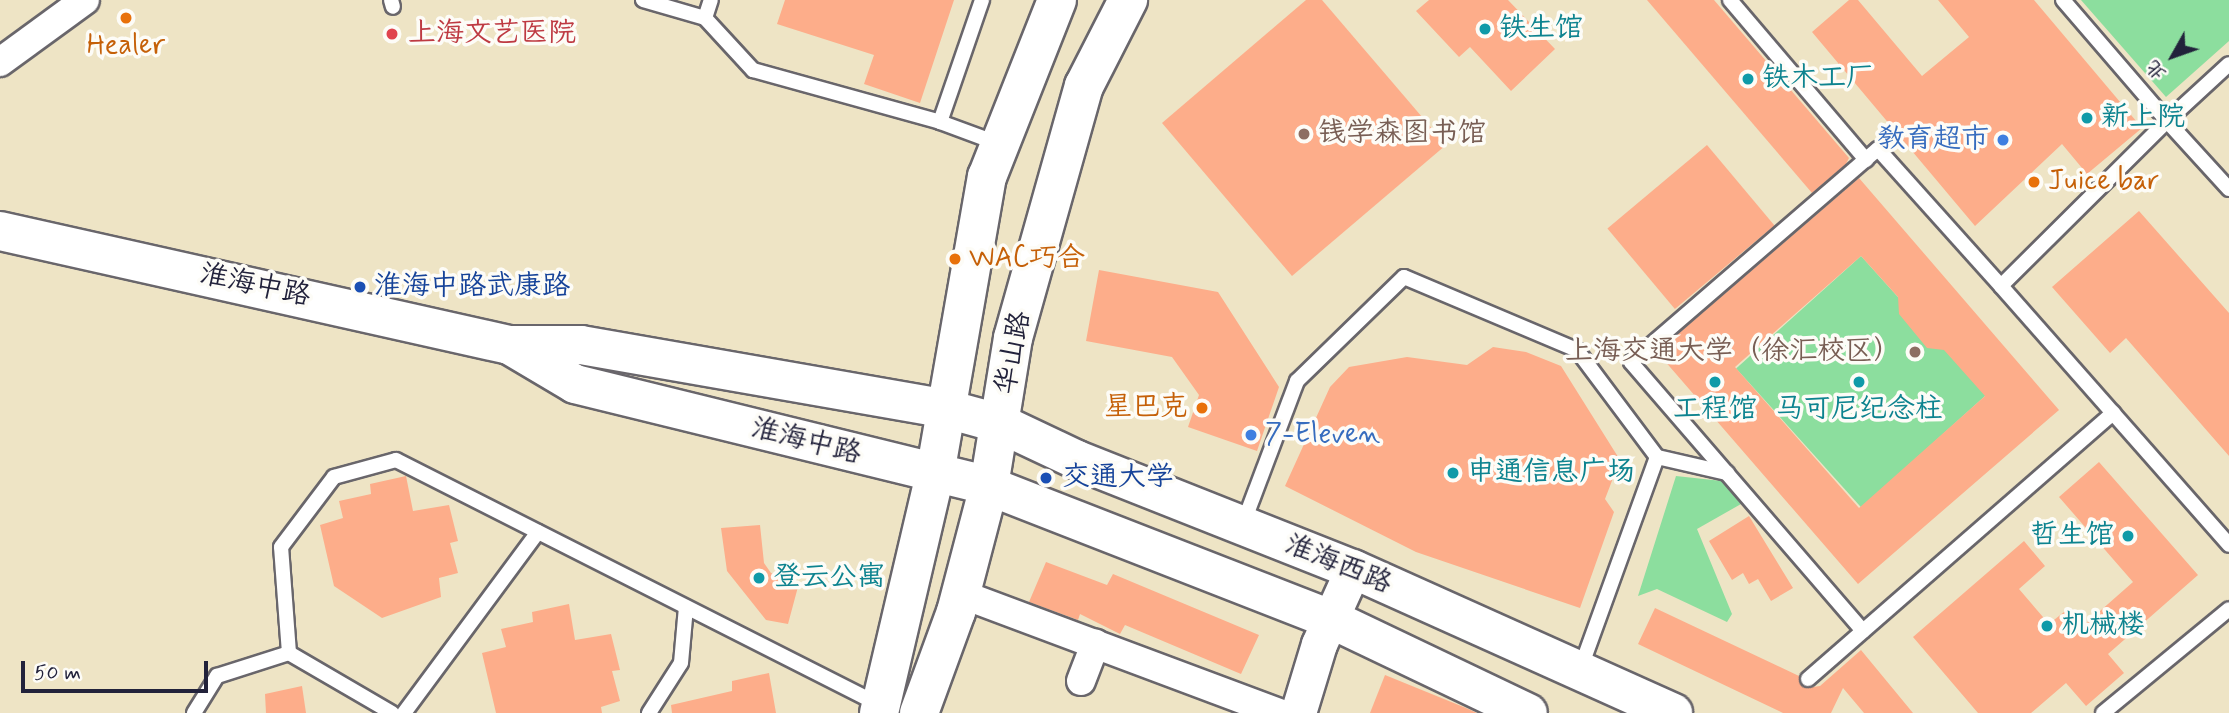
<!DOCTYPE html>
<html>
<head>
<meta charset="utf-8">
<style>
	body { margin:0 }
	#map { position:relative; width:2229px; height:713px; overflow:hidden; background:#eee4c5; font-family:Mynerve,"LXGW WenKai TC",sans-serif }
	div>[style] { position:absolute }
	.green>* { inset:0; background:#8cde9e; transform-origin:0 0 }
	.building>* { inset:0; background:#fdad8a; transform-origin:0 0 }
	.roads { filter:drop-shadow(2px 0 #69666b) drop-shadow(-2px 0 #69666b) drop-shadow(0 2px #69666b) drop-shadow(0 -2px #69666b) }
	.service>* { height:14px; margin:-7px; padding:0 7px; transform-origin:7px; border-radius:7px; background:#fff }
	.minor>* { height:28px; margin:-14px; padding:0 14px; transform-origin:14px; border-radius:14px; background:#fff }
	.tertiary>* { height:35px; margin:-17.5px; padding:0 17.5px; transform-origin:17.5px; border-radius:17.5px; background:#fff }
	.secondary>* { height:38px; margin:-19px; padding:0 19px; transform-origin:19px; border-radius:19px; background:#fff }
	.primary>* { height:38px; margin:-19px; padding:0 19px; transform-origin:19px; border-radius:19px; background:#fff }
	.dots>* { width:19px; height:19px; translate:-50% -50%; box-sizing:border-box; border:4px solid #fdfcf7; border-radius:50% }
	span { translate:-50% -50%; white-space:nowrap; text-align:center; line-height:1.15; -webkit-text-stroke:7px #fdfcf7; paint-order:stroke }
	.culture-label { font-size:28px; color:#0d838f }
	.left { translate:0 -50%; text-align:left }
	.right { translate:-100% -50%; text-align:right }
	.health-label { font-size:28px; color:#be3a42 }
	.food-label { font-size:28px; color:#c56008 }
	.education-label { font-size:28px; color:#785e54 }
	.shop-label { font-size:28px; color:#366cbe }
	.street-label { font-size:28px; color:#22223b }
	.transit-label { font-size:28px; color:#164399 }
	.north { position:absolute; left:2138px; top:21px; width:70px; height:70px; -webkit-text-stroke:5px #fdfcf7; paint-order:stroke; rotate:230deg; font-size:19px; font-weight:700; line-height:28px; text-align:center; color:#22223b }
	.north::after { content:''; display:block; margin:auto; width:24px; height:32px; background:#22223b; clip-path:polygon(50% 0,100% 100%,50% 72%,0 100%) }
	.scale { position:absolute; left:21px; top:661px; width:187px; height:32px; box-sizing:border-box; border:4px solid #22223b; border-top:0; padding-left:9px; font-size:21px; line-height:24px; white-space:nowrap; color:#22223b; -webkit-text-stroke:5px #fdfcf7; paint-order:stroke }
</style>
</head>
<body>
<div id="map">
	<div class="green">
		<i style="clip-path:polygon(2081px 0,2229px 0,2229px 41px,2166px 97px)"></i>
		<i style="left:1861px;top:256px;width:187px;height:168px;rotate:48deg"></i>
		<i style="clip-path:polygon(1676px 476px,1722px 481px,1741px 504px,1697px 529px,1732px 614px,1727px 622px,1657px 589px,1638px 596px)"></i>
	</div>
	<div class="building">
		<i style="clip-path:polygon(785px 0,954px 0,920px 103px,864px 84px,874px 55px,777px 24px)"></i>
		<i style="clip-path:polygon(1306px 0,1322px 0,1446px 145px,1292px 276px,1162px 123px)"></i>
		<i style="clip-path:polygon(1429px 0,1508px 0,1555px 49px,1511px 91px,1470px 47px,1459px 57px,1416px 11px)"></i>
		<i style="clip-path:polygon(1647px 0,1714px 0,1849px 158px,1846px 164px,1812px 193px)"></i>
		<i style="clip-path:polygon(1849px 0,1858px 0,1922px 76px,1969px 37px,1938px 0,2034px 0,2142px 128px,2087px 174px,2062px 144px,1975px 226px,1812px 32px)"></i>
		<i style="left:1707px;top:145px;width:105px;height:130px;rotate:50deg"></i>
		<i style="clip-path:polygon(evenodd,1859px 178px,2059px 410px,1858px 584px,1657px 352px,1859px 178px,1861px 256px,1898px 297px,1899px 314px,1927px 348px,1944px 350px,1985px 396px,1859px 508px,1735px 367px,1861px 256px)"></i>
		<i style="clip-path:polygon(2139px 211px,2229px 313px,2229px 456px,2126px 338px,2110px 353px,2052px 287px)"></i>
		<i style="clip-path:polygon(1099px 270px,1218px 292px,1279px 387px,1257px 451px,1188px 427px,1199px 395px,1172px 357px,1086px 341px)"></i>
		<i style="clip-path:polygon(1493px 347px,1526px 352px,1561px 366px,1620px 460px,1605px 499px,1614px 512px,1580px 608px,1416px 552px,1285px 486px,1330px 387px,1349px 367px,1407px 357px,1467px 365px)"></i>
		<i style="clip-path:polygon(2099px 462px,2198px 575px,2108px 654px,2124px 673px,2086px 706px,2066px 683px,2031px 713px,1978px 713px,1913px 637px,2024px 541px,2045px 566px,2019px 589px,2049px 624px,2069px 608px,2083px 626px,2133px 582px,2059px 497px)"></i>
		<i style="clip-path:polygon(406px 476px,413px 511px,449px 505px,458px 541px,450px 543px,458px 573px,439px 578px,441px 597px,382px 618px,334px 586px,320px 525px,343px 518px,339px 501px,371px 494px,370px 484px)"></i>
		<i style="clip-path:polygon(1749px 516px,1793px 588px,1771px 601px,1758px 579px,1749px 584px,1743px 573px,1732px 580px,1709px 541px)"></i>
		<i style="clip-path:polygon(760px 525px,764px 563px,771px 573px,799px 583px,788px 624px,766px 620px,727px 571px,721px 528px)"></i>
		<i style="clip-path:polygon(1046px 562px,1107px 585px,1113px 574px,1259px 635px,1241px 674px,1125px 625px,1120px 634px,1080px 614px,1078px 620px,1029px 602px)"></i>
		<i style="clip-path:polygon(569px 604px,575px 640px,611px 634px,620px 670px,612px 671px,620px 701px,601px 707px,602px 713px,496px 713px,482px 653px,506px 647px,501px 629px,533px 622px,532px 612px)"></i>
		<i style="clip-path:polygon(1655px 608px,1799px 676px,1806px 688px,1820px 686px,1861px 650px,1913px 713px,1864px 713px,1843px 688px,1831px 713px,1783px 713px,1638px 644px)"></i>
		<i style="clip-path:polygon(769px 673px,776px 713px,672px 713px,671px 705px,732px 691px,732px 681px)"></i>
		<i style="clip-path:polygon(1385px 675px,1466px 708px,1477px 713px,1370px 713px)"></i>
		<i style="clip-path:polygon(302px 686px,306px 713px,266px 713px,265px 694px)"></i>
	</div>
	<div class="roads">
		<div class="service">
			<i style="left:391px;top:0;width:7px;rotate:74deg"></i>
			<i style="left:643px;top:0;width:65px;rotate:16.2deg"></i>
			<i style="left:705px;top:18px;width:71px;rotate:47.3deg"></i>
			<i style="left:753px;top:70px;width:194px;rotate:15.5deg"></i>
			<i style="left:940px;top:122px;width:61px;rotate:20.2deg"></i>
			<i style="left:1730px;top:0;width:210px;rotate:49.6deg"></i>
			<i style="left:2063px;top:0;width:160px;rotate:49.3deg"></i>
			<i style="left:2167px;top:121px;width:84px;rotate:-42.6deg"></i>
			<i style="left:705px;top:18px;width:19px;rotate:-72deg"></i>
			<i style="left:940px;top:122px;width:129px;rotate:-71deg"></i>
			<i style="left:2229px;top:189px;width:92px;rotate:-132.4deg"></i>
			<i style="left:2167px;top:121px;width:234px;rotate:135.2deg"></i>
			<i style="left:2001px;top:286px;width:345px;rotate:48.6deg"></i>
			<i style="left:1657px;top:457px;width:72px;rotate:12.9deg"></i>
			<i style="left:1243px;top:524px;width:153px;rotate:-69.3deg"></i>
			<i style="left:1297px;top:381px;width:149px;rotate:-44.2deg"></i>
			<i style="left:1404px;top:277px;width:188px;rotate:22.9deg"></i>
			<i style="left:1577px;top:350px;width:134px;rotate:53.2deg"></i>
			<i style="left:1657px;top:457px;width:226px;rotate:109.9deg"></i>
			<i style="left:1863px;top:631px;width:355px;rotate:-130.8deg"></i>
			<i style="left:1631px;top:362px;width:326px;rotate:-40.8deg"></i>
			<i style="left:1878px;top:149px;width:184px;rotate:48.1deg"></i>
			<i style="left:1808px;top:679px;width:405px;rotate:-41.1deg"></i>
			<i style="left:194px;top:713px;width:44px;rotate:-58.1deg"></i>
			<i style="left:217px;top:676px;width:76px;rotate:-17.7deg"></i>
			<i style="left:392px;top:713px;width:119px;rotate:-149.8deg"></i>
			<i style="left:289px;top:653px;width:106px;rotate:-94.3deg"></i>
			<i style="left:281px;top:547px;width:88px;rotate:-52.9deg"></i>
			<i style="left:334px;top:477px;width:64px;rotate:-15.3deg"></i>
			<i style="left:396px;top:460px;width:542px;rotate:26.85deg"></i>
			<i style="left:404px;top:713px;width:225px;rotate:-53.5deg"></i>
			<i style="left:649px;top:713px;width:59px;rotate:-57.4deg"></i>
			<i style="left:681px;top:663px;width:56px;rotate:-84.9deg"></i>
			<i style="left:2103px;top:713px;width:163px;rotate:-39.5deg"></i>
		</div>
		<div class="minor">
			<i style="left:0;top:62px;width:105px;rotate:-36.1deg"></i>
			<i style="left:961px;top:594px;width:340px;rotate:20.5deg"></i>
			<i style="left:1081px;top:681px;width:40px;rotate:-69deg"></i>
		</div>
		<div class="tertiary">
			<i style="left:1298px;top:713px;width:72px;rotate:-73.1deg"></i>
			<i style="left:1319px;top:644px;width:82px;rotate:-65.6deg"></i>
		</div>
		<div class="secondary">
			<i style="left:0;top:231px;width:522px;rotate:12.62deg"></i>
			<i style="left:509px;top:345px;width:72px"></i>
			<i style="left:581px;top:345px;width:372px;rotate:9.9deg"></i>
			<i style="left:947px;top:409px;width:56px;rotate:15.5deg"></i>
			<i style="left:1001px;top:424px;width:84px;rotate:25.3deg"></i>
			<i style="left:1077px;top:460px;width:297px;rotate:21.6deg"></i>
			<i style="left:1353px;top:569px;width:351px;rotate:24.2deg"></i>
			<i style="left:511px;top:346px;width:74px;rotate:30.7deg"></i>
			<i style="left:575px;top:384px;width:426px;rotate:13.8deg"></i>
			<i style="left:989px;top:486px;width:367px;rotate:21.3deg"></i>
			<i style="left:1331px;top:619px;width:218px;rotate:25.5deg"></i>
		</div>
		<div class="primary">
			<i style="left:879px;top:713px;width:245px;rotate:-76.8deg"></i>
			<i style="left:935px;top:474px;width:302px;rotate:-80.1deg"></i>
			<i style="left:987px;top:177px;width:190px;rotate:-68.4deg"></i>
			<i style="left:919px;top:713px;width:108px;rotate:-69.9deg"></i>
			<i style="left:956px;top:612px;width:130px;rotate:-75.3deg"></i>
			<i style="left:989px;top:486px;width:150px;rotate:-80.8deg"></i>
			<i style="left:1013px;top:338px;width:262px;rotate:-74.3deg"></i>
			<i style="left:1084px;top:86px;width:97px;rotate:-62.9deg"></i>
		</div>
	</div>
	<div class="dots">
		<i style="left:126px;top:18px;background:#e8710a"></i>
		<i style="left:1485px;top:29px;background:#0f9aa8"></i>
		<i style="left:392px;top:34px;background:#e0444e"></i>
		<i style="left:1748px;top:79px;background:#0f9aa8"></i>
		<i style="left:2087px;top:118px;background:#0f9aa8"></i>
		<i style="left:1304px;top:134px;background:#8d6e63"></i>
		<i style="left:2003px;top:140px;background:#3f7fe0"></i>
		<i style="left:2034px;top:182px;background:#e8710a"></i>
		<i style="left:955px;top:259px;background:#e8710a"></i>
		<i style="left:360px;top:287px;background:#1a4fb4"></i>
		<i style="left:1915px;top:352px;background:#8d6e63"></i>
		<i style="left:1715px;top:382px;background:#0f9aa8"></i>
		<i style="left:1859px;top:382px;background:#0f9aa8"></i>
		<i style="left:1202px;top:408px;background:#e8710a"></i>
		<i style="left:1251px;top:435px;background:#3f7fe0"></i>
		<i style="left:1453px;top:473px;background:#0f9aa8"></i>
		<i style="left:1046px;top:478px;background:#1a4fb4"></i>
		<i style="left:2128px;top:536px;background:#0f9aa8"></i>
		<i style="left:759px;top:578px;background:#0f9aa8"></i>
		<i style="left:2047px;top:626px;background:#0f9aa8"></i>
	</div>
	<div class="culture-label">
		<span class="left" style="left:1499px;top:29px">铁生馆</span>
		<span class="left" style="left:1762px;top:79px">铁木工厂</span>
		<span class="left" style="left:2101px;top:118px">新上院</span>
		<span style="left:1715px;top:410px">工程馆</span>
		<span style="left:1859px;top:410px">马可尼纪念柱</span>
		<span class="left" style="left:1467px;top:473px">申通信息广场</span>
		<span class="right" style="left:2114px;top:536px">哲生馆</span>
		<span class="left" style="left:773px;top:578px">登云公寓</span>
		<span class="left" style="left:2061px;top:626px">机械楼</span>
	</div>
	<div class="health-label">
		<span class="left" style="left:408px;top:34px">上海文艺医院</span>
	</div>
	<div class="food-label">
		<span style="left:126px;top:46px">Healer</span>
		<span class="left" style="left:2048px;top:182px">Juice bar</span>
		<span class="left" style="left:969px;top:259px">WAC巧合</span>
		<span class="right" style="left:1188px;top:408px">星巴克</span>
	</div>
	<div class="education-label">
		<span class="left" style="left:1318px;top:134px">钱学森图书馆</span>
		<span class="right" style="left:1901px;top:352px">上海交通大学（徐汇校区）</span>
	</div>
	<div class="shop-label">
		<span class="right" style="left:1989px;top:140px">教育超市</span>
		<span class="left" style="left:1265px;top:435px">7-Eleven</span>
	</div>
	<div class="street-label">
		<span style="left:255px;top:286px;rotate:12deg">淮海中路</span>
		<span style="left:1014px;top:353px;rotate:-79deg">华山路</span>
		<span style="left:806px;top:442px;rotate:14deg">淮海中路</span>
		<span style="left:1338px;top:565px;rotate:22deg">淮海西路</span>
	</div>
	<div class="transit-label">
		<span class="left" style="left:374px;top:287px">淮海中路武康路</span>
		<span class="left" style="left:1062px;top:478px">交通大学</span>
	</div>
	<div class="north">北</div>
	<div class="scale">50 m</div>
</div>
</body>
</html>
